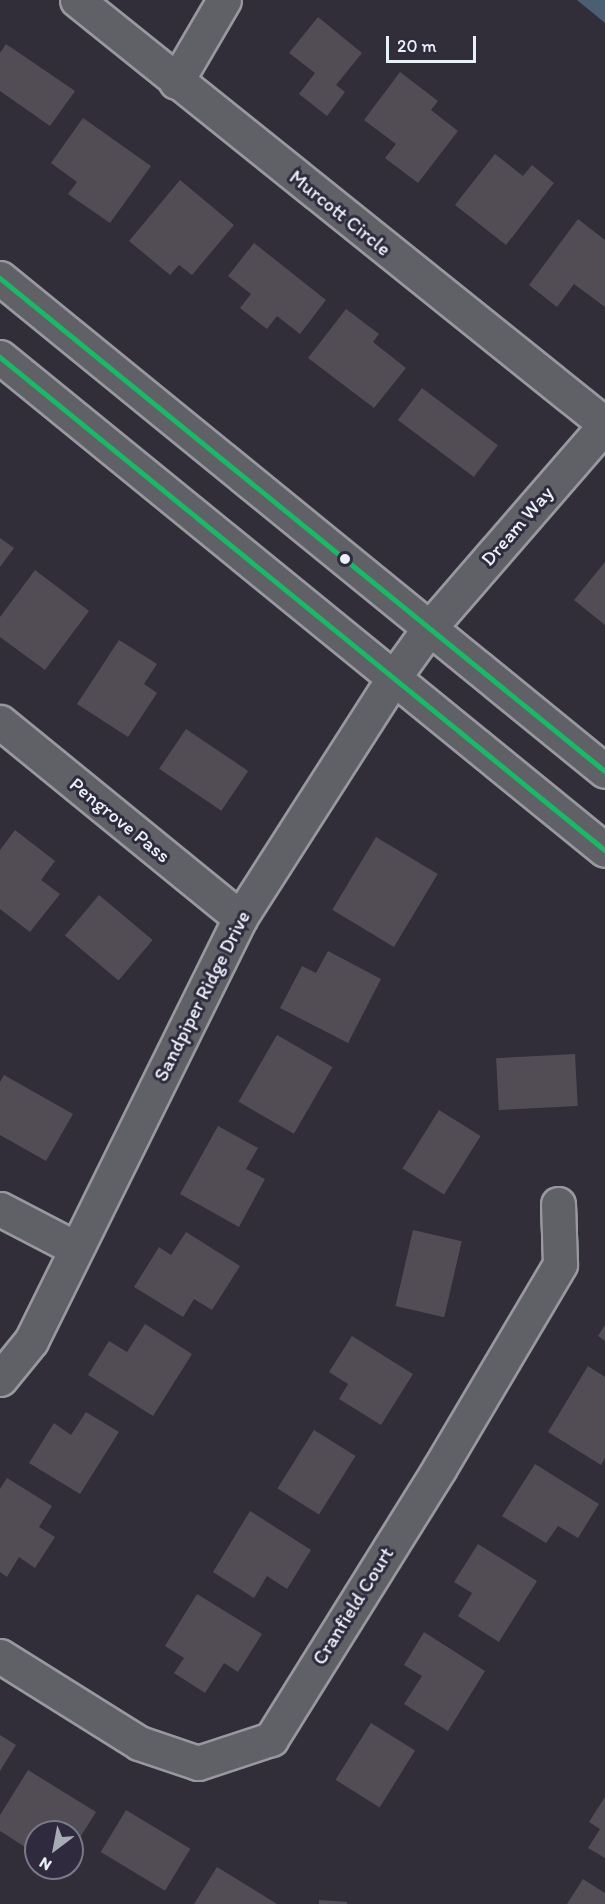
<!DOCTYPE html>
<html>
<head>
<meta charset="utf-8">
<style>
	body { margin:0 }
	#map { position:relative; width:605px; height:1904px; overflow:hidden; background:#312e39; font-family:Itim,sans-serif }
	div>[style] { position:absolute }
	.water>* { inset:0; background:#4a5f71 }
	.building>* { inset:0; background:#524c55; transform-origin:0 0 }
	.roads { filter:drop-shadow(2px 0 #98999f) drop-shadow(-2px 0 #98999f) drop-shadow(0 2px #98999f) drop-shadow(0 -2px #98999f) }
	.minor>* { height:33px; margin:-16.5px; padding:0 16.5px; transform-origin:16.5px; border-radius:16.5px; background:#606067 }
	.secondary>* { height:33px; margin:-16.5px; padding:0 16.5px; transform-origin:16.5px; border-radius:16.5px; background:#606067 }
	.bus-1>* { height:4.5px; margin:-2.25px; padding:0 2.25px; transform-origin:2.25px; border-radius:2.25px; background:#1ab867 }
	.dots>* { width:16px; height:16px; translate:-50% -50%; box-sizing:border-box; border:3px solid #2f2a3d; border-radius:50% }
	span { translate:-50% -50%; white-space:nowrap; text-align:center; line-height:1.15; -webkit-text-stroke:6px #2f2a3d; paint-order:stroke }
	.street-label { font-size:20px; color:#e8f1f8 }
	.north { position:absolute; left:24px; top:1820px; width:60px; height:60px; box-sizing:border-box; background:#2f2a3d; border:2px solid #797a88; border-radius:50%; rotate:212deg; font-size:16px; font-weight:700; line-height:24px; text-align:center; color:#e8f1f8 }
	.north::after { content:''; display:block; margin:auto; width:21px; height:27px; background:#a8adb5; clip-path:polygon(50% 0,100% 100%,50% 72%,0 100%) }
	.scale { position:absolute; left:386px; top:36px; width:90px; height:27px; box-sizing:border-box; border:3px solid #e8f1f8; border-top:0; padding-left:8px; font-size:18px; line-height:21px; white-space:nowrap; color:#e8f1f8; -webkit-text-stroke:4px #2f2a3d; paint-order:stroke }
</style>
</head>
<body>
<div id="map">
	<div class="water">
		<i style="clip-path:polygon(577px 0,605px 0,605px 23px)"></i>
	</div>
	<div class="building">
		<i style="clip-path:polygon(318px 17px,362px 53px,336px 85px,345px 92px,327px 116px,299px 94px,315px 73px,289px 53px)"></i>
		<i style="clip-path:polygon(6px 44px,75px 91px,50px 126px,0 91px,0 53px)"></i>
		<i style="clip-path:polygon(400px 72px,438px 101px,431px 110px,458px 131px,418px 183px,385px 158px,396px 144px,364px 120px)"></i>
		<i style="clip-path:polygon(83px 118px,151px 166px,110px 223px,68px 194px,77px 182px,51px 163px)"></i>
		<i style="clip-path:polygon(495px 154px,523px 176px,532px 165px,554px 183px,506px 245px,455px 205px)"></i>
		<i style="clip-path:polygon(180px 180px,234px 225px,192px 275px,179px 265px,170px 275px,129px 241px)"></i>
		<i style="clip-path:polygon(578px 219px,605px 240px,605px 307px,574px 284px,557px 307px,529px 285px)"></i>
		<i style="clip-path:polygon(254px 243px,326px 300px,300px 334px,277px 316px,267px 329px,240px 308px,251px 294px,228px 276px)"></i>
		<i style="clip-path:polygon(346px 309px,379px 334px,373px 342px,406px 368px,374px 408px,308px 358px)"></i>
		<i style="left:422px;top:388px;width:95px;height:40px;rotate:37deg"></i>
		<i style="clip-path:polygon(0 538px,14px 548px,0 567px)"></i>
		<i style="clip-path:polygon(605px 562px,605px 625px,574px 600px)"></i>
		<i style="clip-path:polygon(35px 570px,89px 611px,45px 670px,0 637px,0 617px)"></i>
		<i style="clip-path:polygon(119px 640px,157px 664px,144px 684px,157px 693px,128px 737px,77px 704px)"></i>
		<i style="left:186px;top:729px;width:75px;height:48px;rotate:34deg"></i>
		<i style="clip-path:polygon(15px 830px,55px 861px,41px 880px,60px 894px,30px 932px,0 909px,0 850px)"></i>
		<i style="left:376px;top:837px;width:72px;height:85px;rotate:31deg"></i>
		<i style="left:99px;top:895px;width:70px;height:53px;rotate:40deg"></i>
		<i style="clip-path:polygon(328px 951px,381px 979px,348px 1043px,280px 1008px,302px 966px,316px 973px)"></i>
		<i style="left:277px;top:1035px;width:64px;height:77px;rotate:30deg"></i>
		<i style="left:575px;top:1054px;width:52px;height:79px;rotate:87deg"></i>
		<i style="clip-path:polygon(4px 1075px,73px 1114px,46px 1161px,0 1135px,0 1082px)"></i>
		<i style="left:439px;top:1110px;width:49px;height:69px;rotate:32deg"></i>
		<i style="clip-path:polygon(218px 1126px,258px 1148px,246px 1169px,265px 1179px,239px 1227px,180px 1194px)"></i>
		<i style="left:413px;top:1230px;width:50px;height:78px;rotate:13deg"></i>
		<i style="clip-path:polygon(186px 1232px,240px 1266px,212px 1310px,194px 1299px,183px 1317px,134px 1287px,159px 1247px,171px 1255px)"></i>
		<i style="clip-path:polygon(145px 1324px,192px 1354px,153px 1416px,88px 1375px,109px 1341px,127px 1352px)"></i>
		<i style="clip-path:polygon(605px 1325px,605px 1341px,598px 1336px)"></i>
		<i style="clip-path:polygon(352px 1336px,413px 1374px,381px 1425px,339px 1399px,348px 1384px,329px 1372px)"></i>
		<i style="clip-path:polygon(588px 1366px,605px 1377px,605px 1458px,601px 1465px,548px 1432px)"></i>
		<i style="clip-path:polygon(86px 1412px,119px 1432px,80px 1494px,29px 1463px,54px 1423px,71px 1435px)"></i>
		<i style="left:314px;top:1430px;width:49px;height:69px;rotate:32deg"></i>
		<i style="clip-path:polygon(535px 1464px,599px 1504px,578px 1538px,558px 1526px,546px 1543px,502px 1516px)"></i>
		<i style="clip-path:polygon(7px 1478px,52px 1506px,39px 1527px,55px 1537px,35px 1568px,19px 1557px,7px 1577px,0 1572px,0 1489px)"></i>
		<i style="clip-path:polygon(250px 1511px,311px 1550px,287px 1589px,267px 1576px,254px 1598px,213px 1572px)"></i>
		<i style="clip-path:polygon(478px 1544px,537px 1581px,499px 1642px,458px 1616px,472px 1593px,454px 1582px)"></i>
		<i style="clip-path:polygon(197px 1594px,262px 1634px,238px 1672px,224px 1663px,205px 1693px,174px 1673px,184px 1658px,165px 1646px)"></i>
		<i style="clip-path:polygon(424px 1632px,485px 1671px,448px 1731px,404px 1704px,422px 1676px,404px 1665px)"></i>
		<i style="left:371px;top:1723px;width:52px;height:67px;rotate:32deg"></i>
		<i style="clip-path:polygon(0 1735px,16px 1745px,0 1771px)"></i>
		<i style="clip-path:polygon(28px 1770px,96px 1812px,72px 1850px,72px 1832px,36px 1832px,36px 1854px,0 1831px,0 1815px)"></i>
		<i style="clip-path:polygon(605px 1797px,605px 1858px,588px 1848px,600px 1829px,589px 1822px)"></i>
		<i style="left:126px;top:1810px;width:75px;height:49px;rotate:31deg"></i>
		<i style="clip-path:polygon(217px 1867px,277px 1904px,194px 1904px)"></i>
		<i style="clip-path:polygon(583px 1879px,605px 1893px,605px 1904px,567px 1904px)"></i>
		<i style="clip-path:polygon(319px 1900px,347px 1902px,347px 1904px,319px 1904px)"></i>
	</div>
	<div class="roads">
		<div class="minor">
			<i style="left:77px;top:0;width:677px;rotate:38.77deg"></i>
			<i style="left:176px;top:82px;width:95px;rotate:-59.7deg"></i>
			<i style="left:0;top:722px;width:310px;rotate:39.2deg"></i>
			<i style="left:0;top:1209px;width:85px;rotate:27.5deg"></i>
			<i style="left:0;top:1379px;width:49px;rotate:-50.8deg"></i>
			<i style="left:31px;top:1341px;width:472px;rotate:-63.7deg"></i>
			<i style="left:240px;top:918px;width:286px;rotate:-57.4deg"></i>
			<i style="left:394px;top:677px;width:62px;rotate:-54.2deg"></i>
			<i style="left:430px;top:627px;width:267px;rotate:-49.1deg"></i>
			<i style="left:0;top:1656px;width:164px;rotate:32deg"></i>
			<i style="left:139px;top:1743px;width:62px;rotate:18.7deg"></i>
			<i style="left:198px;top:1763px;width:77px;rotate:-18.2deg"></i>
			<i style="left:271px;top:1739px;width:318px;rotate:-58.1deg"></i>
			<i style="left:439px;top:1469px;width:238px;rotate:-59.4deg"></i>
			<i style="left:560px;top:1264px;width:60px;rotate:-91.9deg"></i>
		</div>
		<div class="secondary">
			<i style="left:0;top:278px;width:780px;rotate:39.18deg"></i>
			<i style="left:0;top:357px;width:780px;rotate:39.18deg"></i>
		</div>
	</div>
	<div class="bus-1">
		<i style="left:0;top:278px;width:780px;rotate:39.18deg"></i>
		<i style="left:0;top:357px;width:780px;rotate:39.18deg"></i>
	</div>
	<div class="dots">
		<i style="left:345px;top:559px;background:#e8f1f8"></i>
	</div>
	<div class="street-label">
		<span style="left:340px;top:213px;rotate:39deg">Murcott Circle</span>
		<span style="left:517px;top:526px;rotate:-49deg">Dream Way</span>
		<span style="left:120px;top:820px;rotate:39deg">Pengrove Pass</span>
		<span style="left:202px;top:996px;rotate:-63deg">Sandpiper Ridge Drive</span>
		<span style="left:353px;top:1606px;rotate:-58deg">Cranfield Court</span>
	</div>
	<div class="north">N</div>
	<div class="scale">20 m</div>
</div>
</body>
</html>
